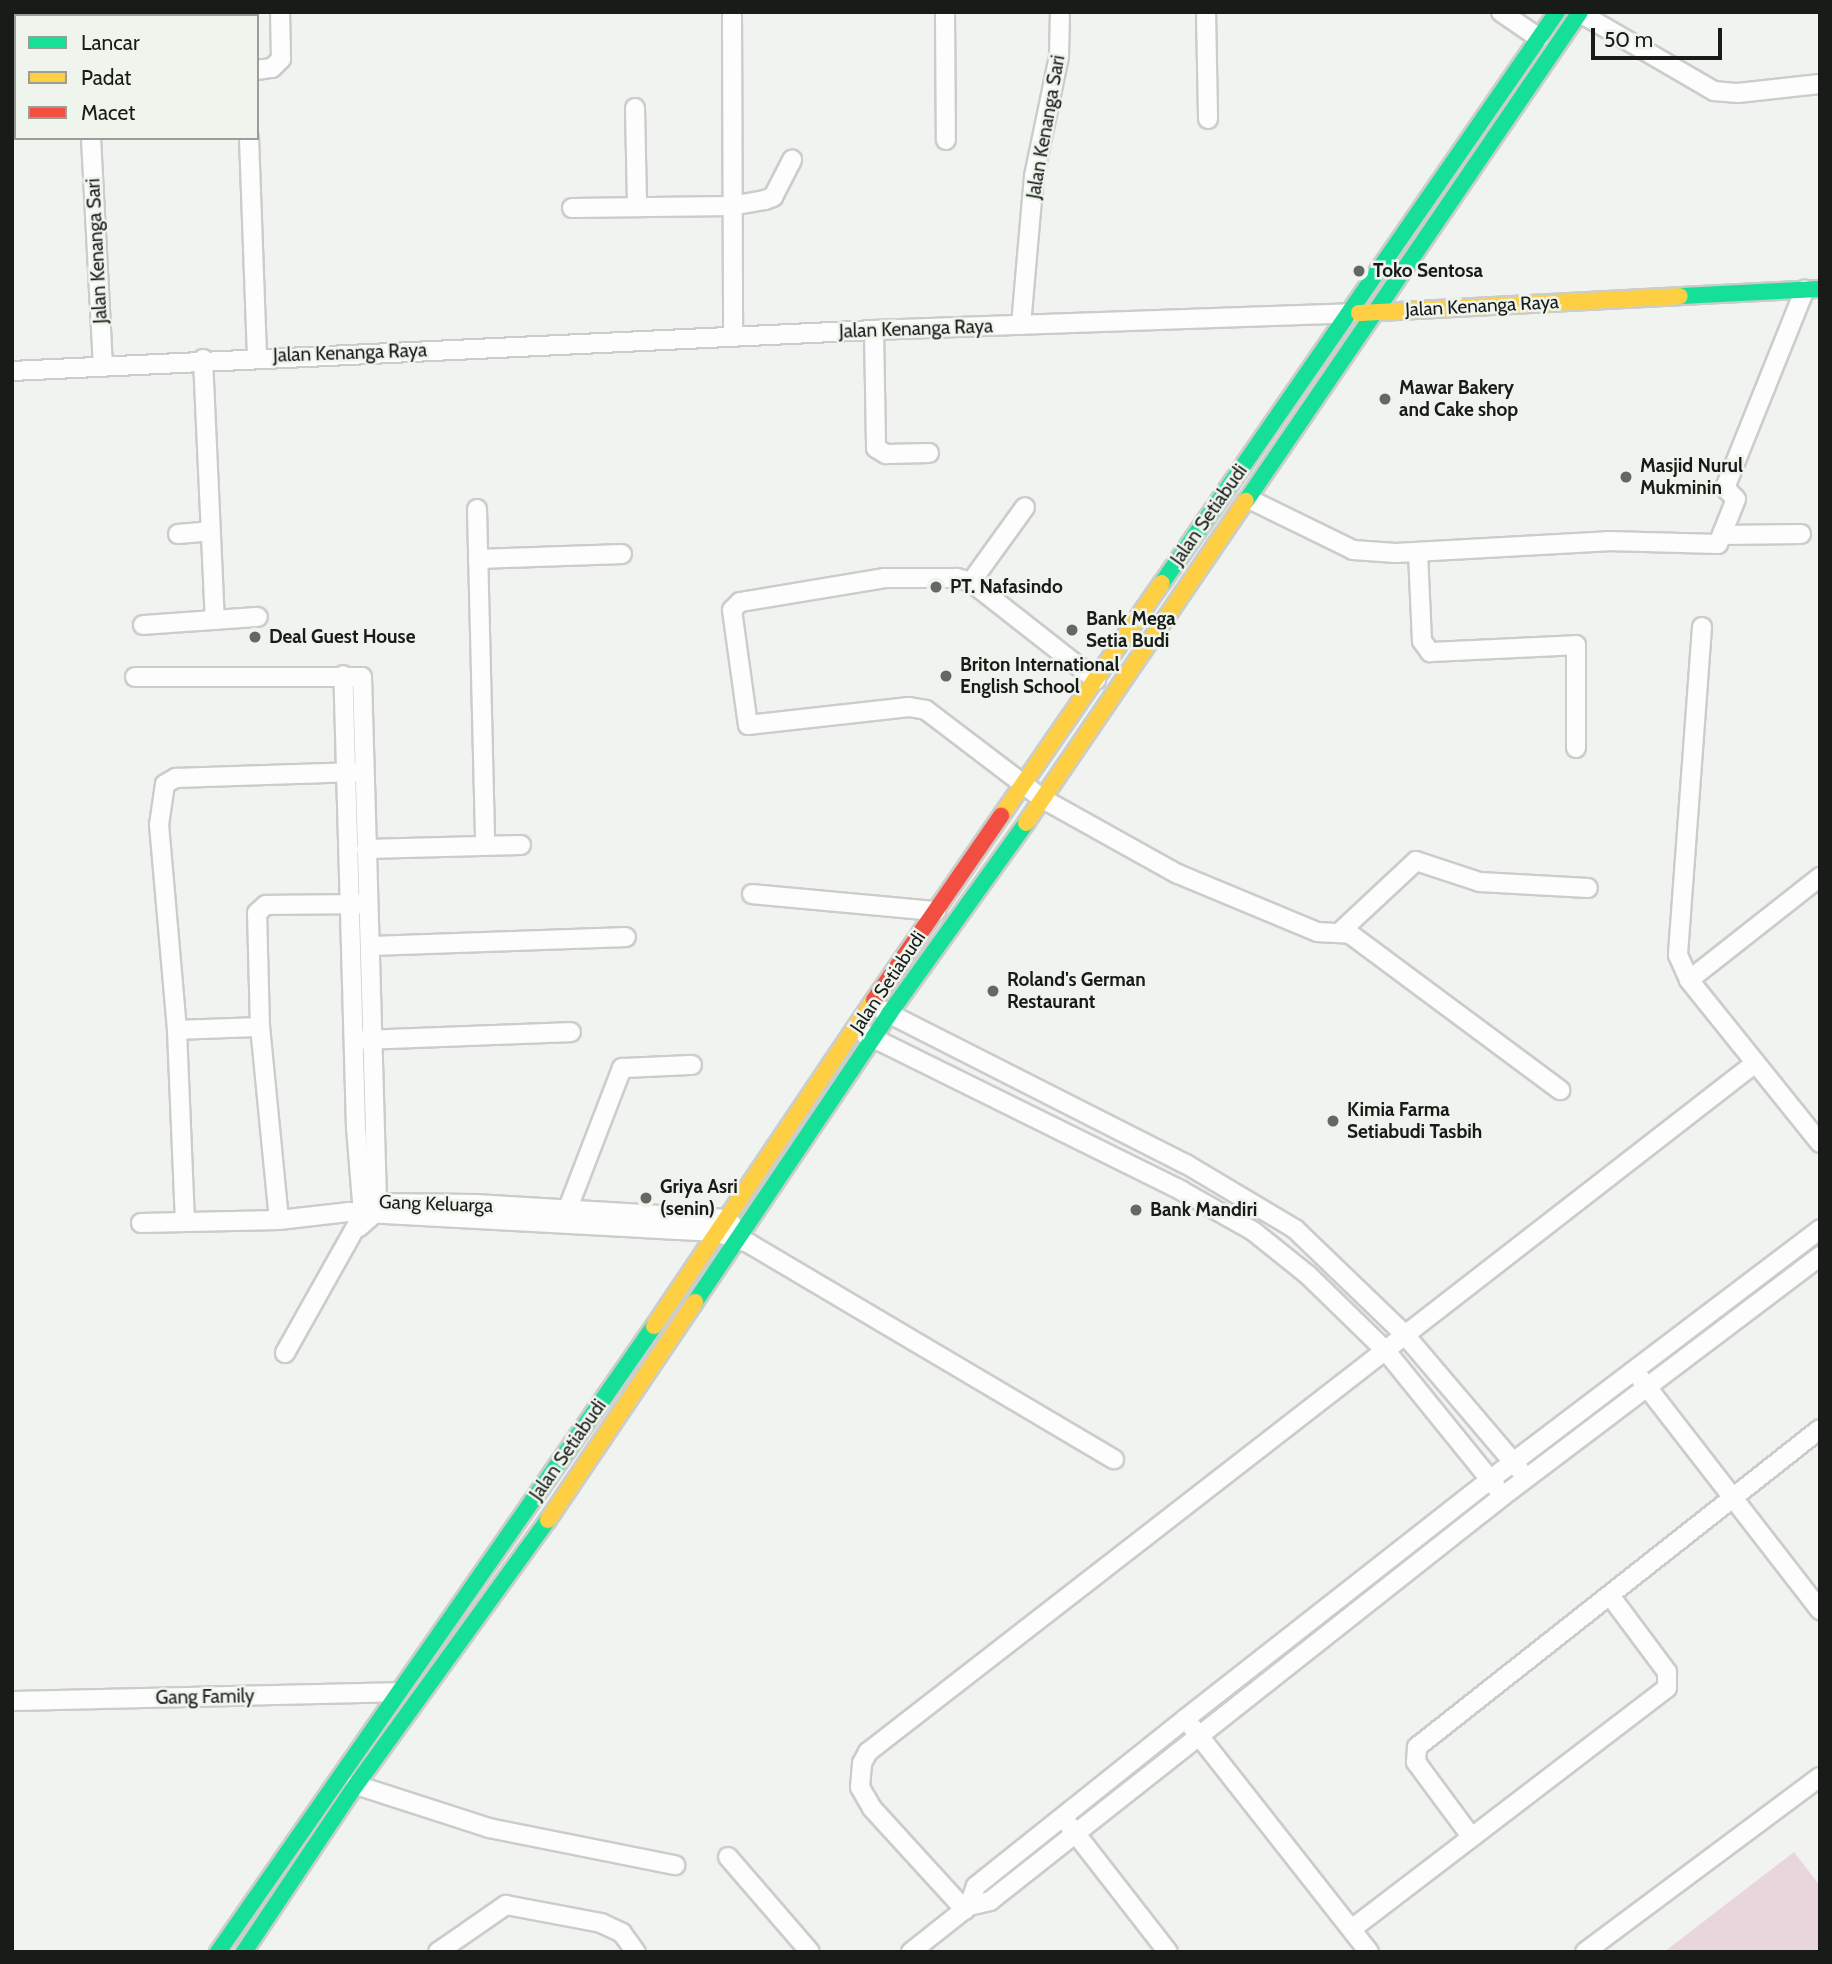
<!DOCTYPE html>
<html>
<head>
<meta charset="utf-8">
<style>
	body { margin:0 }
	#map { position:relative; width:1832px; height:1964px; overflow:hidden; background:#f0f3ef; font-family:Cabin,sans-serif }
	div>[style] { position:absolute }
	.green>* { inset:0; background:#e9d5dc }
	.roads { filter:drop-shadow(2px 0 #cbcdca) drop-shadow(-2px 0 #cbcdca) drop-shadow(0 2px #cbcdca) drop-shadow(0 -2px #cbcdca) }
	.street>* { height:18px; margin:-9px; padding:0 9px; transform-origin:9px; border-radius:9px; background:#fdfdfd }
	.fast>* { height:16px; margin:-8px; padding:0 8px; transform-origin:8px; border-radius:8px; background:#16e098 }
	.slow>* { height:16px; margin:-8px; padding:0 8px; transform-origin:8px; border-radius:8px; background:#ffcf43 }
	.jam>* { height:16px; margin:-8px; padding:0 8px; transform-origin:8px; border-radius:8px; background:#f24e42 }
	.dots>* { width:19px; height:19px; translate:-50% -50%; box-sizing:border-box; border:4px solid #eff5ed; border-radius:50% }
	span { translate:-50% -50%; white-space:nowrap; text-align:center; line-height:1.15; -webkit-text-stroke:5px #eff5ed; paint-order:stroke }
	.street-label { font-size:19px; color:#191b18 }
	.poi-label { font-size:19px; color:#191b18; font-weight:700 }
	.left { translate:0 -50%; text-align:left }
	.frame { position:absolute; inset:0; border:14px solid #191b18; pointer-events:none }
	.legend { position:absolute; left:14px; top:14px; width:245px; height:126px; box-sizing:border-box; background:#eff5ed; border:2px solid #999e98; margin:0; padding:9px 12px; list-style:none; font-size:21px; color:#191b18 }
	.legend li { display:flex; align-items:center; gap:14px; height:35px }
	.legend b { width:35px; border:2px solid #999e98 }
	.scale { position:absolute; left:1591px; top:28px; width:131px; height:32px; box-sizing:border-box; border:4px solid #191b18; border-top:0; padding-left:9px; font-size:21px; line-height:24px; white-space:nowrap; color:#191b18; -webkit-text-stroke:5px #eff5ed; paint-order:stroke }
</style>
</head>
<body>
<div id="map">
	<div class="green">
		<i style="clip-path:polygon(1794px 1852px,1820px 1886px,1820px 1952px,1664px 1952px)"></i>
	</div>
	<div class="roads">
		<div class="street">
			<i style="left:180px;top:12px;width:4px;rotate:90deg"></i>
			<i style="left:732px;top:12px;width:325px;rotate:89.8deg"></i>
			<i style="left:945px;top:12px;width:128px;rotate:89.6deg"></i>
			<i style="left:1206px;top:12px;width:107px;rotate:88.9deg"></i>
			<i style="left:1501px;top:12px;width:46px;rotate:34.4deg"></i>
			<i style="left:1580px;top:13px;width:155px;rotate:30.2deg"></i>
			<i style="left:1714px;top:91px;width:24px;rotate:5deg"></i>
			<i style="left:1738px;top:93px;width:82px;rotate:-6.3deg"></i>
			<i style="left:257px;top:70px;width:15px;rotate:-8deg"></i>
			<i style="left:272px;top:68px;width:13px;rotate:-45deg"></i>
			<i style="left:281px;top:59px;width:47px;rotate:-91.2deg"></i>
			<i style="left:635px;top:108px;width:99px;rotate:88.8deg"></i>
			<i style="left:91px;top:138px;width:226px;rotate:87deg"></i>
			<i style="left:249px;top:138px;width:219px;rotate:87.9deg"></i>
			<i style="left:572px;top:208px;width:159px;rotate:-0.7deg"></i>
			<i style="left:731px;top:206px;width:35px;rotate:-10deg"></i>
			<i style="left:765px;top:200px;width:9px;rotate:-21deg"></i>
			<i style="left:773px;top:197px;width:42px;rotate:-62.8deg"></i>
			<i style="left:1021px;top:325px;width:150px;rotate:-85deg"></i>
			<i style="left:1034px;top:176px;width:123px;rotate:-78.2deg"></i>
			<i style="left:1059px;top:56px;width:44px;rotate:-88.7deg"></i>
			<i style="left:874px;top:330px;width:118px;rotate:89deg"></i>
			<i style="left:876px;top:448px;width:12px;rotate:31deg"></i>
			<i style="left:886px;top:454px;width:43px;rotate:-1.3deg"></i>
			<i style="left:203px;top:359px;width:261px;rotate:87.4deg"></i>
			<i style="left:12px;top:371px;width:863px;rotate:-2.72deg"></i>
			<i style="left:874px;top:330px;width:475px;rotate:-2deg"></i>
			<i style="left:1249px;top:499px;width:116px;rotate:26.1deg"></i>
			<i style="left:1353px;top:550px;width:43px;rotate:4deg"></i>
			<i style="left:1396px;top:553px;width:212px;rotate:-3.2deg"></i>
			<i style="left:1608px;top:541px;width:110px;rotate:1.6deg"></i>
			<i style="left:1718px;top:544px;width:48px;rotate:-68.2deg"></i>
			<i style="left:1736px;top:499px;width:16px;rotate:-135deg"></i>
			<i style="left:1725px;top:488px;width:214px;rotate:-68.1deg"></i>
			<i style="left:477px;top:509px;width:336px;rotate:88.6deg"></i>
			<i style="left:178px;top:534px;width:32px;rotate:-5deg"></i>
			<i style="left:1722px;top:535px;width:79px;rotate:-0.7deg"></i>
			<i style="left:1418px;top:553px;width:88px;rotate:87.4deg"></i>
			<i style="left:1422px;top:641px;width:14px;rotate:54deg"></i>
			<i style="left:1430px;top:652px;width:146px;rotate:-2.7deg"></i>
			<i style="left:1576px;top:645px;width:103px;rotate:90deg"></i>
			<i style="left:478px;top:559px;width:144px;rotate:-2deg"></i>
			<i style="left:971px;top:582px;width:92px;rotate:-54.2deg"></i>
			<i style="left:143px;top:625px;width:115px;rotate:-4deg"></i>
			<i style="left:1702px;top:627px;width:329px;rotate:94.2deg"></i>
			<i style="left:1678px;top:955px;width:27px;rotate:66deg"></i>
			<i style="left:1689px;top:980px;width:209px;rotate:51.2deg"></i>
			<i style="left:135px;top:677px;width:227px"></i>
			<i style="left:362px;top:677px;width:524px;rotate:88.36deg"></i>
			<i style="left:377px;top:1201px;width:13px;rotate:103deg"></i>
			<i style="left:374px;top:1214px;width:20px;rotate:139deg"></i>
			<i style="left:1096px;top:680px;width:159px;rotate:-141.9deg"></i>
			<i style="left:971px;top:582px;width:15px;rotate:-164deg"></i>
			<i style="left:957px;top:578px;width:72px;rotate:180deg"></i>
			<i style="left:885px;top:578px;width:147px;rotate:170.6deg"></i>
			<i style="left:740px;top:602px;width:11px;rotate:135deg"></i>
			<i style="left:732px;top:610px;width:116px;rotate:82.1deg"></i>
			<i style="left:748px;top:725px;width:162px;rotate:-6.4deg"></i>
			<i style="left:909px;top:707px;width:17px;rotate:10deg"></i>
			<i style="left:926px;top:710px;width:147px;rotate:37.3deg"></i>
			<i style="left:1043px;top:799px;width:154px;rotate:29.1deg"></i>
			<i style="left:1178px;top:874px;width:151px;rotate:22.6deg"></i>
			<i style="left:1317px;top:932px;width:33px;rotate:3deg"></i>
			<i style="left:1350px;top:934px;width:262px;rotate:36.6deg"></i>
			<i style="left:366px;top:849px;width:155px;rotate:-1.5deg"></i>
			<i style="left:752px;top:894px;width:185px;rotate:5.3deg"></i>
			<i style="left:1342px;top:930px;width:101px;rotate:-43deg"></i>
			<i style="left:1416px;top:861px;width:67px;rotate:18.2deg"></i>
			<i style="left:1480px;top:882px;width:108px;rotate:3.2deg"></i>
			<i style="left:373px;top:946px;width:253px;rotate:-2deg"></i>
			<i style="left:1689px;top:980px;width:167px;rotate:-38.2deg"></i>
			<i style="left:882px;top:1010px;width:341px;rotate:26.9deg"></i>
			<i style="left:1186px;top:1164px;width:127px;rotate:30.8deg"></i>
			<i style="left:1295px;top:1229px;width:153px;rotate:43.9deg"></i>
			<i style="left:1405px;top:1335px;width:177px;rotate:49.6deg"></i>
			<i style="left:177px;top:1030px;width:206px;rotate:-95deg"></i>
			<i style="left:159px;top:825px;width:41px;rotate:-81.7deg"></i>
			<i style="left:165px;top:784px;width:13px;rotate:-29deg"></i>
			<i style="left:176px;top:778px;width:180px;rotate:-1.9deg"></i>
			<i style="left:865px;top:1034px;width:354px;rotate:26.3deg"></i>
			<i style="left:1182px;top:1191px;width:81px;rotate:29.4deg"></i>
			<i style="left:1253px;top:1231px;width:70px;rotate:38.7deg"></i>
			<i style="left:1308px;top:1275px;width:109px;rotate:44.3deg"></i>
			<i style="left:1386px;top:1351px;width:176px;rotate:51deg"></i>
			<i style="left:365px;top:1040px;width:206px;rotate:-2.2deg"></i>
			<i style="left:367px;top:1203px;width:108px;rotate:0.5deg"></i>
			<i style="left:475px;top:1204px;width:252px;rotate:3.4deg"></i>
			<i style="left:727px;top:1219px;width:7px;rotate:45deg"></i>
			<i style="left:279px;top:1220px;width:194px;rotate:-95.6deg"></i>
			<i style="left:260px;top:1027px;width:114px;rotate:-91.5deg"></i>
			<i style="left:257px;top:913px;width:12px;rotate:-42deg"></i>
			<i style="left:266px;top:905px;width:93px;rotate:-0.6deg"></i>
			<i style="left:563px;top:1221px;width:164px;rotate:-68.9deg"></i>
			<i style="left:622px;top:1068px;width:70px;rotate:-2.5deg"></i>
			<i style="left:185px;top:1222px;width:192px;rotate:-92.4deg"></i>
			<i style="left:177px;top:1030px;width:83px;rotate:-2.1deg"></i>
			<i style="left:141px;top:1223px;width:138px;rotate:-1.2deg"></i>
			<i style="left:279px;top:1220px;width:69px;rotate:-6.6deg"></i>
			<i style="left:348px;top:1212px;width:369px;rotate:3.1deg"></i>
			<i style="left:716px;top:1232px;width:36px;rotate:19deg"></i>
			<i style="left:750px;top:1244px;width:423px;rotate:30.6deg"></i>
			<i style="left:285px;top:1353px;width:159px;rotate:-60.7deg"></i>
			<i style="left:363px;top:1214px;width:87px;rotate:-94.6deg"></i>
			<i style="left:356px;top:1127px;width:452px;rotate:-91.6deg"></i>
			<i style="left:1640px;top:1378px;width:294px;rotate:52.2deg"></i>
			<i style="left:12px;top:1701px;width:385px;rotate:-1.3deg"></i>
			<i style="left:1192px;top:1727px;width:286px;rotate:51.8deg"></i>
			<i style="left:356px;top:1785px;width:140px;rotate:17.9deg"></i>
			<i style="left:489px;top:1828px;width:190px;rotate:11.3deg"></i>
			<i style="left:1069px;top:1825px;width:161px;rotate:52.1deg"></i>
			<i style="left:1470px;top:1835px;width:91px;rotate:-126.5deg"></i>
			<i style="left:1416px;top:1762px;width:15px;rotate:-86deg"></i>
			<i style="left:1417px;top:1747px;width:513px;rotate:-38.28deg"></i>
			<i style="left:728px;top:1857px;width:125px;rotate:49.2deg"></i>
			<i style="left:969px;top:1906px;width:21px;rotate:-71deg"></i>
			<i style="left:976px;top:1886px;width:268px;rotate:-38.6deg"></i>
			<i style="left:1185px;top:1719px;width:389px;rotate:-38.1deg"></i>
			<i style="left:1491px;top:1479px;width:413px;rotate:-37.2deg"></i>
			<i style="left:965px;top:1910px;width:138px;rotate:-132.4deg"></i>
			<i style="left:872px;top:1808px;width:24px;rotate:-120deg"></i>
			<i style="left:860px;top:1787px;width:24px;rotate:-85deg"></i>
			<i style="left:862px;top:1763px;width:13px;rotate:-61deg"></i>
			<i style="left:868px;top:1752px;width:1122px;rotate:-37.83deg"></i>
			<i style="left:1353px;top:1928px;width:395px;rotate:-37.4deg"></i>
			<i style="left:1667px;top:1688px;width:16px;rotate:-90deg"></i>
			<i style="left:1667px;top:1672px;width:94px;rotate:-126.7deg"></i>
			<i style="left:438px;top:1952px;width:83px;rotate:-34.7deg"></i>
			<i style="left:506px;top:1905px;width:97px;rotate:10.7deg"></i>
			<i style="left:601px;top:1923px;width:23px;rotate:25deg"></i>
			<i style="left:622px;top:1933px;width:24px;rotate:54deg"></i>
			<i style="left:911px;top:1952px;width:74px;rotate:-38.4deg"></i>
			<i style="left:969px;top:1906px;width:22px;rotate:-13deg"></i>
			<i style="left:990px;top:1901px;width:654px;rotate:-38.29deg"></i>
			<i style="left:1503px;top:1496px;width:398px;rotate:-37.1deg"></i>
			<i style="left:1585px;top:1952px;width:293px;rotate:-36.7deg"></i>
		</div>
		<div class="fast">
			<i style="left:1680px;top:296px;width:140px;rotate:-2.9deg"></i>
			<i style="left:1246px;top:501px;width:592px;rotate:-55.67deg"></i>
			<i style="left:1162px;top:583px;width:694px;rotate:-55.33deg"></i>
			<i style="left:695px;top:1302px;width:347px;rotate:-56deg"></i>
			<i style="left:889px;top:1014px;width:235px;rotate:-54.3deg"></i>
			<i style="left:218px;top:1952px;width:763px;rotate:-55.14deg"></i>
			<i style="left:244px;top:1952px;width:201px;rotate:-56.2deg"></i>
			<i style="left:356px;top:1785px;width:327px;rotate:-54.1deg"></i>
		</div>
		<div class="slow">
			<i style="left:1359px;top:313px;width:321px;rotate:-3deg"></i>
			<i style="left:1001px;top:816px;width:283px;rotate:-55.4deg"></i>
			<i style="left:1026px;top:823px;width:390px;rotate:-55.7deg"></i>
			<i style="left:654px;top:1326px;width:393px;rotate:-56deg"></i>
			<i style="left:548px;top:1520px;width:263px;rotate:-56deg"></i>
		</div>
		<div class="jam">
			<i style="left:874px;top:1000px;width:224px;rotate:-55.4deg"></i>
		</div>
	</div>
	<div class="dots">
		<i style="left:1359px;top:271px;background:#646763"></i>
		<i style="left:1385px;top:399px;background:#646763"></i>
		<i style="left:1626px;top:477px;background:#646763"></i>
		<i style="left:936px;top:587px;background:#646763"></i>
		<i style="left:1072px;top:630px;background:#646763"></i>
		<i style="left:255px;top:637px;background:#646763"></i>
		<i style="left:946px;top:676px;background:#646763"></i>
		<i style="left:993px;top:991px;background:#646763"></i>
		<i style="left:1333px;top:1121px;background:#646763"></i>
		<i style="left:646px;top:1198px;background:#646763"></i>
		<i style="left:1136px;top:1210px;background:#646763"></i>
	</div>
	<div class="street-label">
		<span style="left:1046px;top:127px;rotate:-80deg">Jalan Kenanga Sari</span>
		<span style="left:97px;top:251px;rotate:-93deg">Jalan Kenanga Sari</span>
		<span style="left:1482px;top:306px;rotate:-3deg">Jalan Kenanga Raya</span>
		<span style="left:916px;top:329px;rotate:-2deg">Jalan Kenanga Raya</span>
		<span style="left:350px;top:353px;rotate:-2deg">Jalan Kenanga Raya</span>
		<span style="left:1209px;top:515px;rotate:-55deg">Jalan Setiabudi</span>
		<span style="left:888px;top:982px;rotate:-56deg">Jalan Setiabudi</span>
		<span style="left:436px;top:1204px;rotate:2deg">Gang Keluarga</span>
		<span style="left:568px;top:1450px;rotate:-55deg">Jalan Setiabudi</span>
		<span style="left:205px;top:1697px;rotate:-1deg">Gang Family</span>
	</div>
	<div class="poi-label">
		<span class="left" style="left:1373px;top:271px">Toko Sentosa</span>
		<span class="left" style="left:1399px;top:399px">Mawar Bakery<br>and Cake shop</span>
		<span class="left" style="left:1640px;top:477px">Masjid Nurul<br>Mukminin</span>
		<span class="left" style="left:950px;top:587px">PT. Nafasindo</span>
		<span class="left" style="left:1086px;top:630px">Bank Mega<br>Setia Budi</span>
		<span class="left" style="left:269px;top:637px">Deal Guest House</span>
		<span class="left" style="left:960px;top:676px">Briton International<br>English School</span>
		<span class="left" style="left:1007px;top:991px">Roland's German<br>Restaurant</span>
		<span class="left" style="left:1347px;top:1121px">Kimia Farma<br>Setiabudi Tasbih</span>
		<span class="left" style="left:660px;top:1198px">Griya Asri<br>(senin)</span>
		<span class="left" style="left:1150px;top:1210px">Bank Mandiri</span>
	</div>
	<div class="frame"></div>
	<ul class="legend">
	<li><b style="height:9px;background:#16e098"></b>Lancar</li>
	<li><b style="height:9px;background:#ffcf43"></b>Padat</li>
	<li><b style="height:9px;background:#f24e42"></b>Macet</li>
	</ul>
	<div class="scale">50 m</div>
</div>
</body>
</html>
